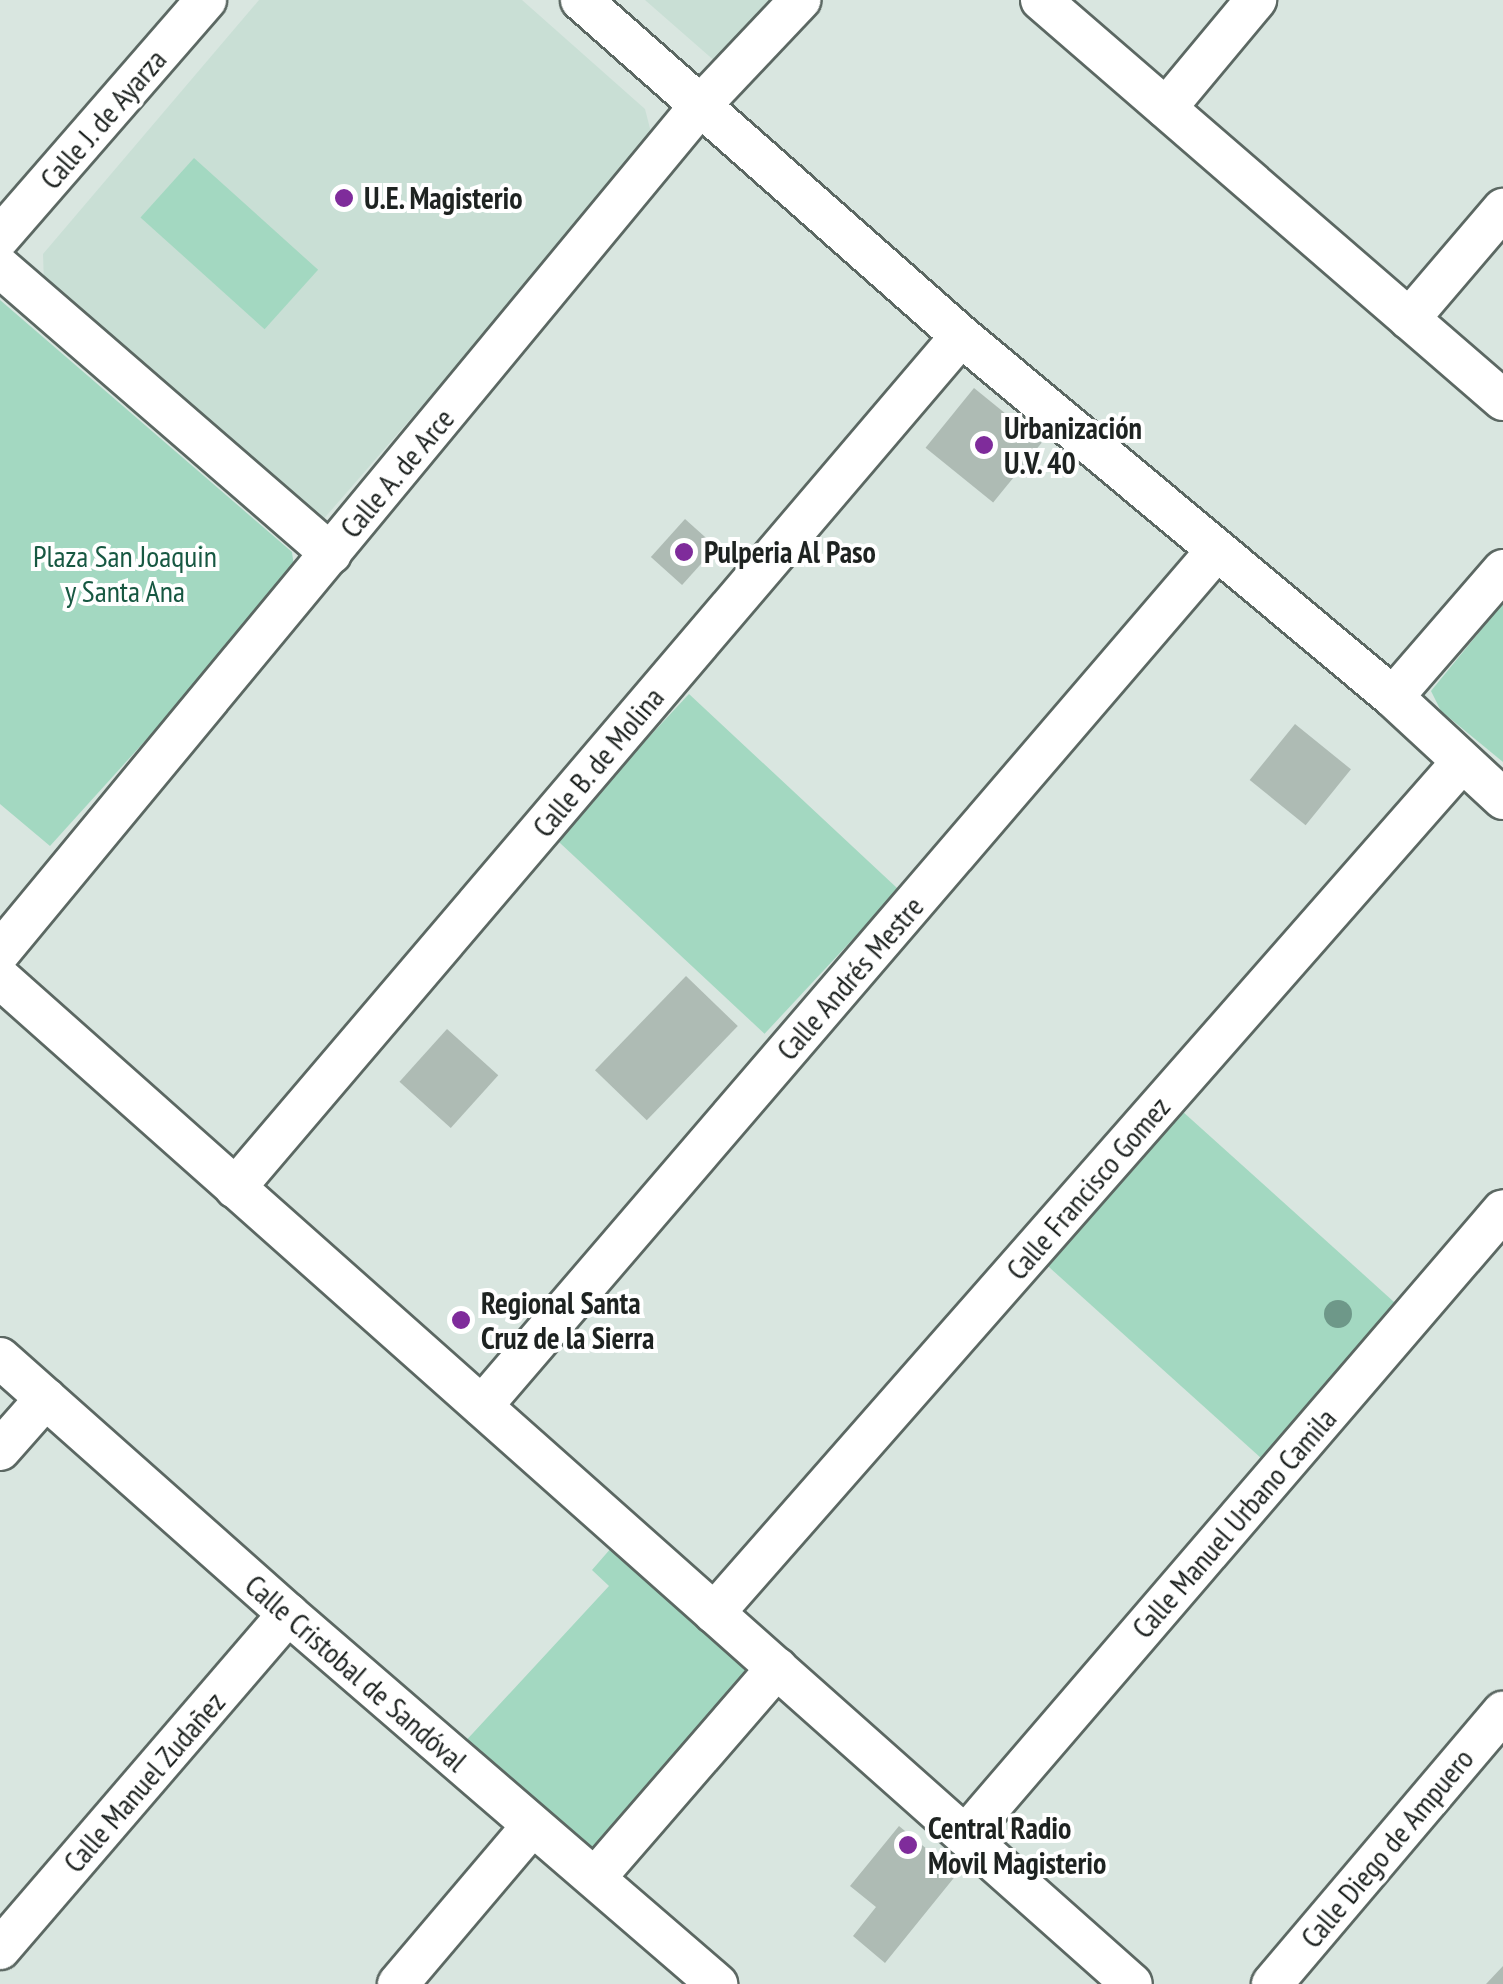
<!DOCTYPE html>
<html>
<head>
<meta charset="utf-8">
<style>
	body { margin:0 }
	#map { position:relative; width:1503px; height:1984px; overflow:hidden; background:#d9e6e0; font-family:"PT Sans Narrow",sans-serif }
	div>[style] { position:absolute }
	.built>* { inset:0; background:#c9dfd5 }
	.green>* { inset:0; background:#a3d8c1; transform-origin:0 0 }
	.building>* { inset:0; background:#aebbb4; transform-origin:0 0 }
	.roads { filter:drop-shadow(2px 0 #5c6863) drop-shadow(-2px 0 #5c6863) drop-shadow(0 2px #5c6863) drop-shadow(0 -2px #5c6863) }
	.minor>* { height:40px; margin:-20px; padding:0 20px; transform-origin:20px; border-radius:20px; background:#fff }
	.trees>* { width:28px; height:28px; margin:-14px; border-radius:50%; background:#6e9889 }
	.dots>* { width:28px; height:28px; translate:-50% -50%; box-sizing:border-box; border:5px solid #fff; border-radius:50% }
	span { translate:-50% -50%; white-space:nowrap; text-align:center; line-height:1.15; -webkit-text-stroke:8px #fff; paint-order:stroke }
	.street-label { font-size:30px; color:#1e2321 }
	.poi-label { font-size:30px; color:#1e2321; font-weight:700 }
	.left { translate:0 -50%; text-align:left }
	.park-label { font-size:30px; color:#175842 }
</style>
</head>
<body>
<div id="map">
	<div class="built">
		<i style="clip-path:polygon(259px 0,522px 0,645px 109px,653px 140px,321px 522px,44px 286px,43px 254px)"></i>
		<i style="clip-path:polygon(645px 0,772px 0,717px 63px)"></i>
	</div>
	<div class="green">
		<i style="left:194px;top:158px;width:167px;height:80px;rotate:42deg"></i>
		<i style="clip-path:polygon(0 300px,292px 552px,295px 575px,50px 846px,0 804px)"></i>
		<i style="clip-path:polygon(1503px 603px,1503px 762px,1441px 711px,1431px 691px)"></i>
		<i style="left:689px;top:694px;width:287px;height:197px;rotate:43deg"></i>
		<i style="left:1182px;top:1111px;width:292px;height:205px;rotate:42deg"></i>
		<i style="clip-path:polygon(612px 1547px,757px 1672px,594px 1861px,461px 1746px,609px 1586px,592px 1570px)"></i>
	</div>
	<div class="building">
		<i style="left:974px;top:388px;width:87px;height:77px;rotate:39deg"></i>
		<i style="left:685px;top:519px;width:42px;height:51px;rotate:42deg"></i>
		<i style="left:1295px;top:724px;width:72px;height:72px;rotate:39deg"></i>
		<i style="left:686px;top:976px;width:72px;height:131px;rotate:44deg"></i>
		<i style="left:447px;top:1029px;width:69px;height:71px;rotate:42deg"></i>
		<i style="clip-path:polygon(899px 1826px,957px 1874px,885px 1963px,853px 1936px,876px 1907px,850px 1886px)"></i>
		<i style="clip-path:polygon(1503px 1966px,1503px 1984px,1486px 1984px)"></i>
	</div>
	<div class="roads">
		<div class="minor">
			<i style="left:581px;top:0;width:507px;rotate:41.48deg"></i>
			<i style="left:961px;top:336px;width:563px;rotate:39.88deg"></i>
			<i style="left:1393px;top:697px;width:150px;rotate:42.8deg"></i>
			<i style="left:1041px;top:0;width:611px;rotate:40.89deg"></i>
			<i style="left:1166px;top:108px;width:141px;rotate:-50.2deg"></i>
			<i style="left:0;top:237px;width:314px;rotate:-49deg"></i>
			<i style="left:0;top:267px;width:438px;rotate:40.9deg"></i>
			<i style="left:1409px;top:319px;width:145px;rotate:-49.5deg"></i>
			<i style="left:1393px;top:697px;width:168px;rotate:-49.1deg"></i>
			<i style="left:0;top:952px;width:1095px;rotate:-50.41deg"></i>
			<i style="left:698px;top:108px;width:149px;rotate:-46.6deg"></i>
			<i style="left:0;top:978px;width:1514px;rotate:41.63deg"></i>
			<i style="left:235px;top:1188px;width:1119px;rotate:-49.57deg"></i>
			<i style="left:0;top:1358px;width:385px;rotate:41.6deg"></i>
			<i style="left:288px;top:1614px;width:567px;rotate:40.78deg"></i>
			<i style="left:482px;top:1406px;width:1128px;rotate:-49.35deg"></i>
			<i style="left:0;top:1450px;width:69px;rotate:-48.5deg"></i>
			<i style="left:714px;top:1613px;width:1132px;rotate:-48.69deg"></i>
			<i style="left:965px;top:1836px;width:825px;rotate:-49.32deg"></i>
			<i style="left:595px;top:1878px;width:278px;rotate:-49.1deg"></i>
			<i style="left:0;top:1949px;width:442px;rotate:-49.3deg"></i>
			<i style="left:398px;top:1984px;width:207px;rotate:-49.7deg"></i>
			<i style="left:1272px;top:1984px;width:357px;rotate:-49.7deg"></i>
		</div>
	</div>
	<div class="trees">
		<i style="left:1338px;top:1314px"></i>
	</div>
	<div class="dots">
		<i style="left:344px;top:198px;background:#7f2c9b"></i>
		<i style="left:984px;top:445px;background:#7f2c9b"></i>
		<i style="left:684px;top:552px;background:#7f2c9b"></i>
		<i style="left:461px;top:1320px;background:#7f2c9b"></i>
		<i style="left:908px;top:1845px;background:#7f2c9b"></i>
	</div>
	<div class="street-label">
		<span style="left:103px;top:119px;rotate:-49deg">Calle J. de Ayarza</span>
		<span style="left:397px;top:473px;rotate:-50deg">Calle A. de Arce</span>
		<span style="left:598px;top:762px;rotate:-50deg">Calle B. de Molina</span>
		<span style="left:850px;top:978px;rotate:-49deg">Calle Andrés Mestre</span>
		<span style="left:1088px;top:1188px;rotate:-49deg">Calle Francisco Gomez</span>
		<span style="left:1234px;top:1523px;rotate:-49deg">Calle Manuel Urbano Camila</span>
		<span style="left:356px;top:1673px;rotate:41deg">Calle Cristobal de Sandóval</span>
		<span style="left:144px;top:1782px;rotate:-49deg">Calle Manuel Zudañez</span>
		<span style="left:1387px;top:1848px;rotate:-50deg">Calle Diego de Ampuero</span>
	</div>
	<div class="poi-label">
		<span class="left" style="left:364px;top:198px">U.E. Magisterio</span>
		<span class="left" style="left:1004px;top:445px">Urbanización<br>U.V. 40</span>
		<span class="left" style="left:704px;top:552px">Pulperia Al Paso</span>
		<span class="left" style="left:481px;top:1320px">Regional Santa<br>Cruz de la Sierra</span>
		<span class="left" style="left:928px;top:1845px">Central Radio<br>Movil Magisterio</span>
	</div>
	<div class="park-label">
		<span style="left:125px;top:573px">Plaza San Joaquin<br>y Santa Ana</span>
	</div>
</div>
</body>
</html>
